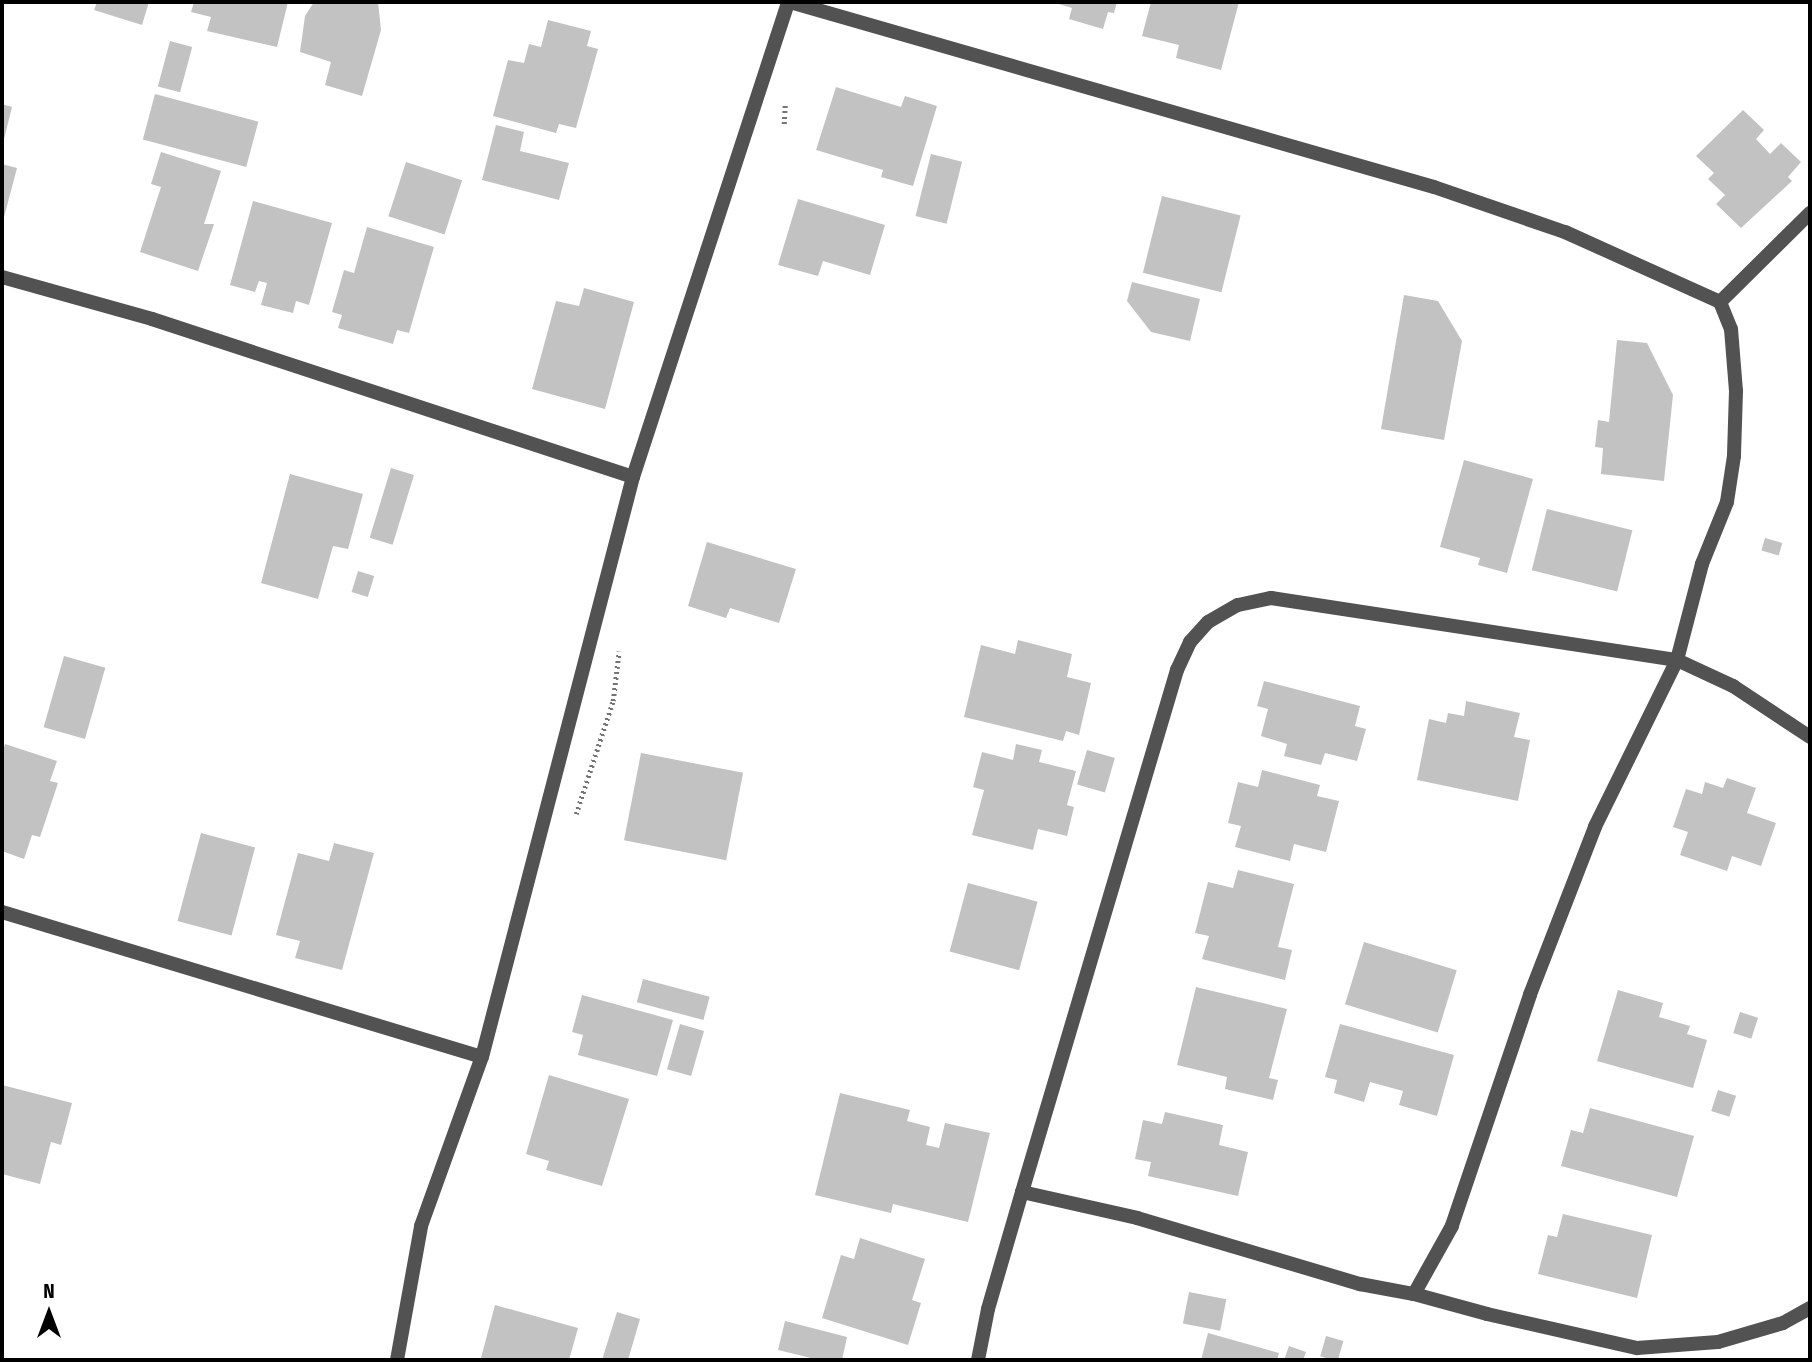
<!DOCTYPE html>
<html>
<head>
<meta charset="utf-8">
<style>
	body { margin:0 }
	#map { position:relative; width:1812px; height:1362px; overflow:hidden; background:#fff; font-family:"Fira Sans Condensed",sans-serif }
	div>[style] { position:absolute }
	.building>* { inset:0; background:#c2c2c2; transform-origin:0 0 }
	.path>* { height:4.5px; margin-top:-2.25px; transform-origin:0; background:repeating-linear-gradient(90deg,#747474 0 2px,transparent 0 5.5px) }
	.minor>* { height:14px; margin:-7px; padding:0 7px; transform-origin:7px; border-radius:7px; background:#525252 }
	span { translate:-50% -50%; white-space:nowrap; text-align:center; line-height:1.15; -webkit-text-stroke:7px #fff; paint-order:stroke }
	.frame { position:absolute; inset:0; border:4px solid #000; pointer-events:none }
	.north { position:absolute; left:14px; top:1278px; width:70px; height:70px; -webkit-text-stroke:5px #fff; paint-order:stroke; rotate:0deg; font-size:19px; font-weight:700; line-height:28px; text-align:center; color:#000 }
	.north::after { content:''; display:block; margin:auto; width:24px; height:32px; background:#000; clip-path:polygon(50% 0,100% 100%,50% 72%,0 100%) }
</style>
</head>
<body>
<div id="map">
	<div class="building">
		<i style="clip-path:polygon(97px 2px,149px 2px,142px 25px,94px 10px)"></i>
		<i style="clip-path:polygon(194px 2px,288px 2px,277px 47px,207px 31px,211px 17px,191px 12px)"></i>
		<i style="clip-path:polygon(314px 2px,378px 2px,381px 30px,362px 96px,325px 85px,331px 62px,300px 52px,305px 16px)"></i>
		<i style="clip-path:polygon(1052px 2px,1117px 2px,1114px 13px,1108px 12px,1103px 29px,1069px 19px,1072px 8px)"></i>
		<i style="clip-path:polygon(1151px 2px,1239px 2px,1221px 70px,1176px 58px,1179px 45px,1142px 36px)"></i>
		<i style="clip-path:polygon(548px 20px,591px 31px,587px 46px,598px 49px,576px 128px,559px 124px,556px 133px,493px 116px,508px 60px,524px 63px,529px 44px,541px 47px)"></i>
		<i style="left:170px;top:41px;width:23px;height:47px;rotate:15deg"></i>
		<i style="clip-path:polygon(836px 87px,901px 107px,905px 96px,937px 106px,913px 186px,881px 177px,883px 170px,816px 150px)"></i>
		<i style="left:155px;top:94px;width:107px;height:47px;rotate:15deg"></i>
		<i style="clip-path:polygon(2px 104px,12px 107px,3px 143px,2px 143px)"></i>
		<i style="clip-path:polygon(1743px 110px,1764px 130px,1756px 139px,1770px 154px,1781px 143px,1801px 162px,1788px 177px,1792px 181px,1741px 228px,1716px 204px,1725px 195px,1708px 179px,1714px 173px,1696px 156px)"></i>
		<i style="clip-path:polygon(496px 125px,524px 132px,520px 151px,569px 163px,559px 200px,482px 180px)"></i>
		<i style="clip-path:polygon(161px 152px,221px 171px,204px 224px,214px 224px,198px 271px,140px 252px,161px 187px,151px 184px)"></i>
		<i style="left:931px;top:154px;width:32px;height:64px;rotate:14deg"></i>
		<i style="left:406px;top:162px;width:59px;height:57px;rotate:18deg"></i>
		<i style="clip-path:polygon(2px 164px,17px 168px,3px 221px,2px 221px)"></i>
		<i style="left:1162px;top:196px;width:81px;height:79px;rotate:14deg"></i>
		<i style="clip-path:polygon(798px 199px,885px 225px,870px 275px,823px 261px,818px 276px,778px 265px)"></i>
		<i style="clip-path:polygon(253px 201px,332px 223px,309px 305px,296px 301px,293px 313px,261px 305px,267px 283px,259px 281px,255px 292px,230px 285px)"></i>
		<i style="clip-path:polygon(367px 227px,434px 247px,409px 333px,397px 330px,393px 344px,338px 328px,342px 315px,332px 312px,344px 270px,354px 273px)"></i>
		<i style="clip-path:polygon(1132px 282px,1200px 299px,1190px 341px,1151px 332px,1127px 301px)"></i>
		<i style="clip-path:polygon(584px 288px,634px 302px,605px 409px,532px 389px,556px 301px,579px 306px)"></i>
		<i style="clip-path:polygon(1404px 295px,1438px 301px,1462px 341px,1444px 440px,1381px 429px)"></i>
		<i style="clip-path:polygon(1617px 340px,1647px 343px,1673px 395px,1664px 481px,1601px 474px,1603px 448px,1595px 447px,1598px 420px,1609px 422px)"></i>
		<i style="clip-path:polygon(1464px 460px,1533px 479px,1507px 573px,1478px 565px,1480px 558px,1440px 547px)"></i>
		<i style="left:391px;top:468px;width:24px;height:73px;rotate:17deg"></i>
		<i style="clip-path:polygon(290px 474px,363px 494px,348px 549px,333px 546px,318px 599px,261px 583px)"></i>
		<i style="left:1547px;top:509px;width:88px;height:63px;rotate:14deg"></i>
		<i style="left:1765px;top:538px;width:18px;height:13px;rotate:16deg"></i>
		<i style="clip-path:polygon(707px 542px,796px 569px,779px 623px,730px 608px,726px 618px,688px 606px)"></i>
		<i style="left:358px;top:571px;width:17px;height:22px;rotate:17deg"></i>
		<i style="clip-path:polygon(1018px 640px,1072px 654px,1067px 677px,1091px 683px,1079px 735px,1066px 731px,1063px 741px,964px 717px,981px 645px,1015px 654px)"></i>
		<i style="left:64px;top:656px;width:43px;height:74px;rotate:16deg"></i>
		<i style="clip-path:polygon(1264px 681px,1360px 706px,1355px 726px,1366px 729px,1357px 761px,1325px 753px,1321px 765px,1284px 756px,1287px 744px,1261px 736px,1268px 709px,1257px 706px)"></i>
		<i style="clip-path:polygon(1466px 701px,1520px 713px,1514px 737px,1530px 740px,1518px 801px,1417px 780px,1429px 719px,1446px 723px,1448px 713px,1464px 716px)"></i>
		<i style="clip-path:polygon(5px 744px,57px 761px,50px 781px,58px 783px,40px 837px,32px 835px,24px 859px,2px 851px,2px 754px)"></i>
		<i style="clip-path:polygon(1016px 744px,1042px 750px,1039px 762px,1076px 771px,1067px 805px,1074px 807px,1067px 836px,1038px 829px,1033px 850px,972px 835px,984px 790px,973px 787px,982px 752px,1013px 760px)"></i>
		<i style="left:1087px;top:750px;width:29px;height:36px;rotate:16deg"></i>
		<i style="left:641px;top:753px;width:104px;height:89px;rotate:11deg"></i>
		<i style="clip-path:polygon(1262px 770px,1320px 785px,1317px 796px,1339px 801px,1326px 852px,1294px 844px,1290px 861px,1235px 847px,1241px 826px,1228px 823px,1238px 782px,1258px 787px)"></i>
		<i style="clip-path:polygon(1727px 778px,1756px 788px,1747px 813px,1776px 823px,1761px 866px,1732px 856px,1727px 871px,1680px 855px,1688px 832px,1673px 827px,1686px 789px,1702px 794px,1705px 782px,1723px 788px)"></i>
		<i style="left:201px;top:833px;width:56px;height:91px;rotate:15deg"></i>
		<i style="clip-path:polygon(334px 843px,374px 853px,342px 970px,295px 958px,300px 941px,276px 935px,298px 853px,329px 861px)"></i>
		<i style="clip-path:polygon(1238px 870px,1294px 884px,1278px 947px,1292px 950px,1285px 980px,1202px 959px,1209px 936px,1195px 933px,1208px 882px,1233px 888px)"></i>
		<i style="left:968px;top:883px;width:72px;height:71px;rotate:15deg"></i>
		<i style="left:1364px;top:942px;width:97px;height:65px;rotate:17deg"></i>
		<i style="left:643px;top:979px;width:69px;height:24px;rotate:15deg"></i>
		<i style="clip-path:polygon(1196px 987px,1287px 1009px,1269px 1078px,1278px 1080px,1273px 1100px,1225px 1089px,1227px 1077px,1177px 1065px)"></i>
		<i style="clip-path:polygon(1618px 990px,1663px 1003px,1659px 1017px,1690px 1026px,1687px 1034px,1707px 1040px,1693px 1088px,1597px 1061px)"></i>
		<i style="clip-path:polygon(582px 995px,673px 1020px,657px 1076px,578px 1055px,583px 1035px,572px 1032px)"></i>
		<i style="left:1740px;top:1012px;width:19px;height:22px;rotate:18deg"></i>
		<i style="left:680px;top:1024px;width:25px;height:47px;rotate:16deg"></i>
		<i style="clip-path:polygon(1340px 1024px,1454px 1055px,1437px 1116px,1399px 1105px,1403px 1091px,1370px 1082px,1364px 1102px,1334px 1093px,1337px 1080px,1325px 1077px)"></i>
		<i style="clip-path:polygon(549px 1075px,629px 1099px,602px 1186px,546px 1170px,549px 1161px,526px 1154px)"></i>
		<i style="clip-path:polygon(2px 1085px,72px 1103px,61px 1145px,51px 1142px,40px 1184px,2px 1174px)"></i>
		<i style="left:1718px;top:1090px;width:19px;height:22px;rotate:18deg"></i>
		<i style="clip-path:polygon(840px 1093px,910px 1110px,907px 1121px,930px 1127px,926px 1145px,939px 1148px,945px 1123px,990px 1133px,968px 1222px,893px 1204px,891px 1213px,815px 1195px)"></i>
		<i style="clip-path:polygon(1590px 1108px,1694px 1136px,1677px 1197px,1561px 1166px,1571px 1130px,1583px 1133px)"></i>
		<i style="clip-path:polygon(1165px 1112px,1223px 1125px,1219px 1145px,1248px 1152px,1238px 1196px,1148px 1176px,1151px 1162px,1135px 1159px,1143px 1120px,1162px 1124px)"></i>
		<i style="clip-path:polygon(1563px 1214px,1652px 1235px,1637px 1298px,1538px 1274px,1548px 1235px,1557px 1237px)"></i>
		<i style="clip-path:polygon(860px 1238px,925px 1259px,912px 1300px,921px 1303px,908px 1345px,822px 1318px,841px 1255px,854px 1259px)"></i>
		<i style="left:1189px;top:1292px;width:38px;height:32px;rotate:11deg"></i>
		<i style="clip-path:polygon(495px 1305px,578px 1328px,569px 1360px,481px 1358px)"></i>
		<i style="clip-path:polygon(617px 1312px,640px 1319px,628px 1360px,602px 1360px)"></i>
		<i style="clip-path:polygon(785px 1321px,847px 1337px,842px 1360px,819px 1360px,778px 1350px)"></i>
		<i style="clip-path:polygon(1208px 1333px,1279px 1353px,1277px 1360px,1201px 1360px)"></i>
		<i style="left:1326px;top:1336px;width:18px;height:21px;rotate:16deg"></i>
		<i style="clip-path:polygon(1289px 1346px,1306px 1352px,1303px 1360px,1284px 1360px)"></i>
	</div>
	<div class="path">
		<i style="left:784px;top:124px;width:20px;rotate:-87deg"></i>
		<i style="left:576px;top:814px;width:119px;rotate:-71.9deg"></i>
		<i style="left:613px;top:701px;width:50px;rotate:-83.2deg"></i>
	</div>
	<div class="minor">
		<i style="left:790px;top:2px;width:670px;rotate:16.03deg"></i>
		<i style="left:1434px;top:187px;width:139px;rotate:19deg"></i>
		<i style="left:1565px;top:232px;width:170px;rotate:24.3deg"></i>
		<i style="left:1720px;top:302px;width:29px;rotate:68deg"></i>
		<i style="left:1731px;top:329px;width:62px;rotate:85.4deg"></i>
		<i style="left:1736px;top:391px;width:65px;rotate:91.8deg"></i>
		<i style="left:1734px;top:456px;width:47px;rotate:98.7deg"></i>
		<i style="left:1727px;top:502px;width:67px;rotate:112deg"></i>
		<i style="left:1702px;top:564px;width:99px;rotate:104.6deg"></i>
		<i style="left:1677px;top:660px;width:186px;rotate:116.2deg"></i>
		<i style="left:1595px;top:827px;width:180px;rotate:111.2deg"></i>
		<i style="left:1530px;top:995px;width:244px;rotate:108.7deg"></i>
		<i style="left:1452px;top:1226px;width:78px;rotate:119.2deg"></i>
		<i style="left:2px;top:277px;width:156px;rotate:15.6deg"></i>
		<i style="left:152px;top:319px;width:506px;rotate:18.18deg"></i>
		<i style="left:1720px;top:302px;width:127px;rotate:-44.7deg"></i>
		<i style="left:2px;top:912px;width:501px;rotate:16.81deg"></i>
		<i style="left:1022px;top:1192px;width:118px;rotate:12.7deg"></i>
		<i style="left:1137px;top:1218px;width:233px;rotate:16.5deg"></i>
		<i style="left:1360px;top:1284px;width:55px;rotate:10.5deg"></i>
		<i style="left:1414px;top:1294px;width:76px;rotate:15.3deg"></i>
		<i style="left:1487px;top:1314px;width:154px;rotate:12.8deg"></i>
		<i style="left:1637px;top:1348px;width:81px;rotate:-4.2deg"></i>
		<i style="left:1718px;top:1342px;width:68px;rotate:-16.3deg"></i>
		<i style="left:1783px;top:1323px;width:31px;rotate:-29deg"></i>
		<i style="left:397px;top:1360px;width:136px;rotate:-79.8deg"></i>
		<i style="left:421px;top:1226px;width:180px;rotate:-70.2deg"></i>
		<i style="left:482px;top:1057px;width:599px;rotate:-75.41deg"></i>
		<i style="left:633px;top:477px;width:500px;rotate:-71.9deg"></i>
		<i style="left:978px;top:1360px;width:52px;rotate:-78.9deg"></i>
		<i style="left:988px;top:1309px;width:122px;rotate:-73.8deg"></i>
		<i style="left:1022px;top:1192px;width:545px;rotate:-73.46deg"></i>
		<i style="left:1177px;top:670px;width:31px;rotate:-65deg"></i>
		<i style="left:1190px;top:642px;width:27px;rotate:-48deg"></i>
		<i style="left:1208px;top:622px;width:34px;rotate:-30deg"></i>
		<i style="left:1238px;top:605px;width:34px;rotate:-12deg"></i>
		<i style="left:1271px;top:598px;width:411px;rotate:8.7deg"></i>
		<i style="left:1677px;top:660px;width:62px;rotate:24.9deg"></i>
		<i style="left:1733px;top:686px;width:92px;rotate:33.5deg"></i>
	</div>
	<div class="frame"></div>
	<div class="north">N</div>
</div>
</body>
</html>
